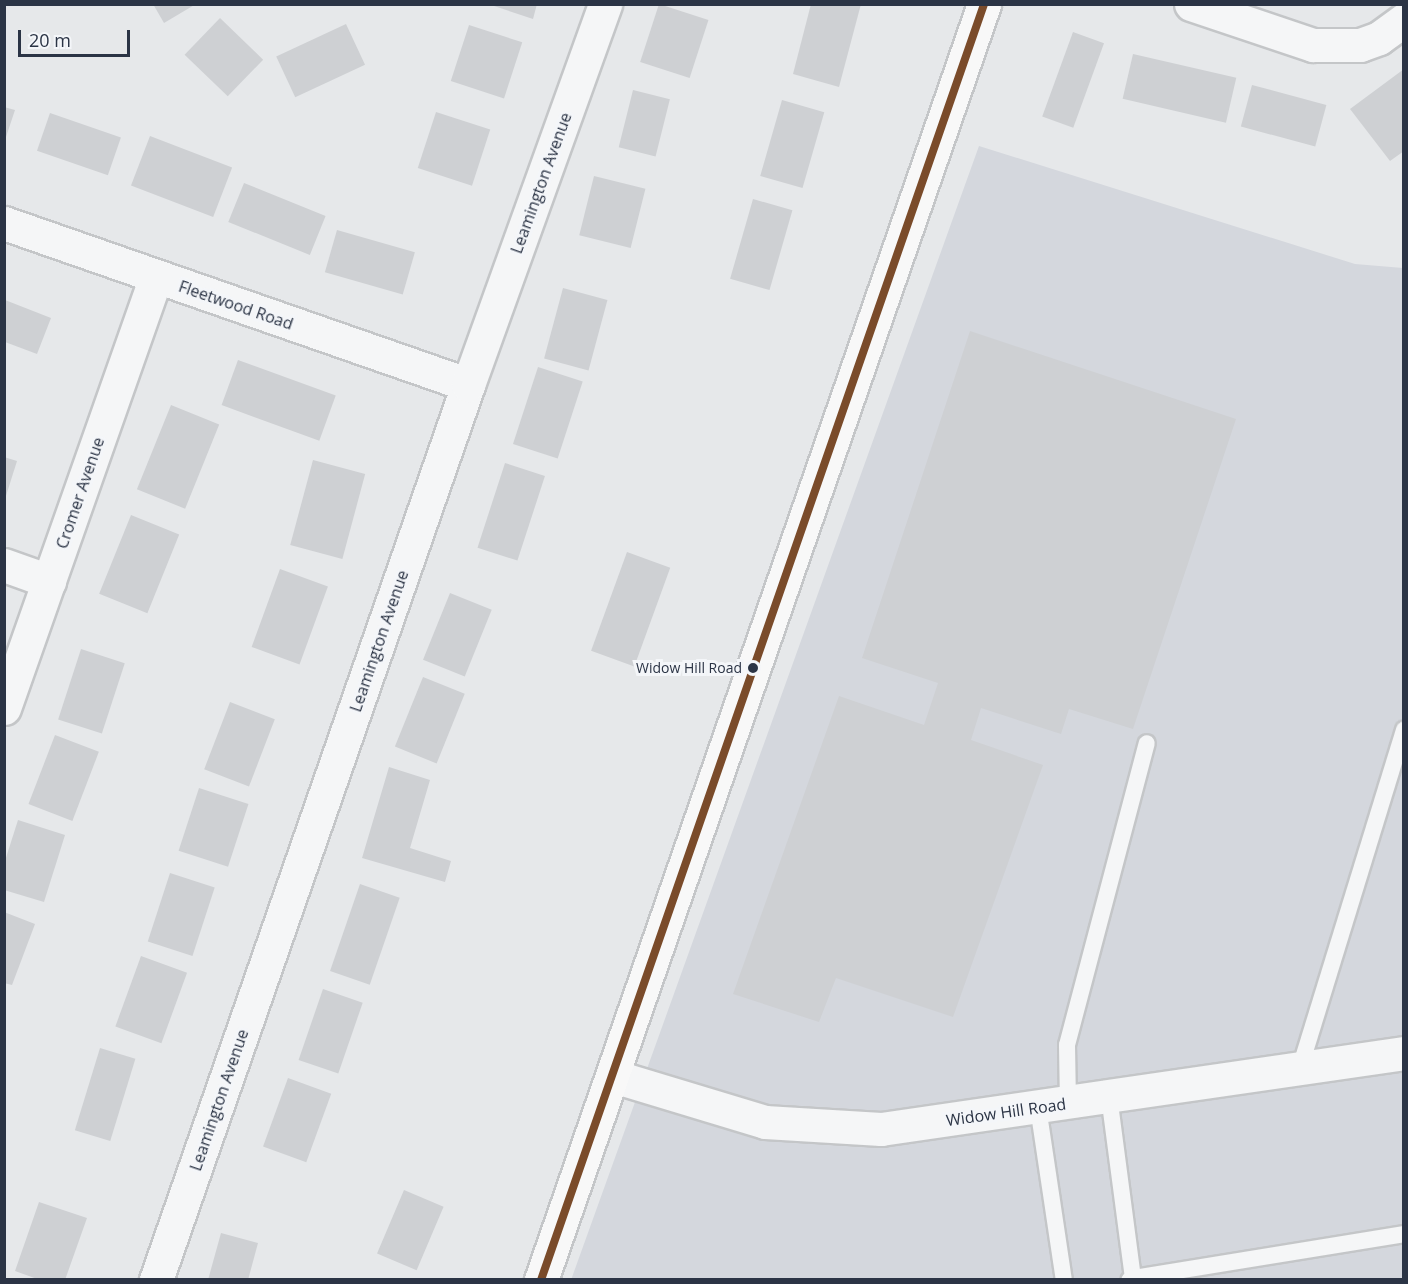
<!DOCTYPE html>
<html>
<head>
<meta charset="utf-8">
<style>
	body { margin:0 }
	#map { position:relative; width:1408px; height:1284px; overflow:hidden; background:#e6e8ea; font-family:"Open Sans",sans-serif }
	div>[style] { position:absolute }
	.built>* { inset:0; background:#d4d7dd }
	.building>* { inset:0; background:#ced0d3; transform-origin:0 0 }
	.roads { filter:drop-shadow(2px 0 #c4c6c8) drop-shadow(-2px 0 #c4c6c8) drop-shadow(0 2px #c4c6c8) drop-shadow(0 -2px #c4c6c8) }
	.service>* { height:16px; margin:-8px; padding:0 8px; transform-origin:8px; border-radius:8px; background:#f5f6f7 }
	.minor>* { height:33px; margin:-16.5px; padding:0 16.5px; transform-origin:16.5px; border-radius:16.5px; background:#f5f6f7 }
	.trunk>* { height:33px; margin:-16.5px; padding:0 16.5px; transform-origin:16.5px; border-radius:16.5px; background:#f8f8f8 }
	.bus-1>* { height:8px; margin:-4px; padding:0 4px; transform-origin:4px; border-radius:4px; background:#7a4b2a }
	.dots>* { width:16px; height:16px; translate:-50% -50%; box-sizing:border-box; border:3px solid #f4f6f9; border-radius:50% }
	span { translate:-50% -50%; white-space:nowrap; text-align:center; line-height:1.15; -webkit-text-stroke:6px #f4f6f9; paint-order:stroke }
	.bus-label { font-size:14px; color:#2b3445 }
	.right { translate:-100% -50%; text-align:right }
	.street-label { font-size:16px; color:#2b3445 }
	.frame { position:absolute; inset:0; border:6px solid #2b3445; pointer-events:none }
	.scale { position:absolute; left:18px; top:30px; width:112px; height:27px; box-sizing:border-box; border:3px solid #2b3445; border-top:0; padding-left:8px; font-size:18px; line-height:21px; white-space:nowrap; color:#2b3445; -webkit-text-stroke:4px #f4f6f9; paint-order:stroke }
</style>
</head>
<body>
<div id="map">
	<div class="built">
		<i style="clip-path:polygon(979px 146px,1355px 264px,1403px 268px,1403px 1279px,571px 1280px)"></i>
	</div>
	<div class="building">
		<i style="clip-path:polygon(153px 4px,196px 4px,164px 23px)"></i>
		<i style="clip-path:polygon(488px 4px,537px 4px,533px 19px)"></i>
		<i style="left:659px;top:4px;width:52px;height:61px;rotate:18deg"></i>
		<i style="clip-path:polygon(811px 4px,861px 4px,839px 87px,793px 74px)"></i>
		<i style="left:220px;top:18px;width:60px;height:51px;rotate:44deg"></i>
		<i style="left:346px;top:24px;width:45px;height:77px;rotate:65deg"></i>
		<i style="left:469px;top:25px;width:56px;height:59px;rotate:18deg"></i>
		<i style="left:1073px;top:32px;width:33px;height:90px;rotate:20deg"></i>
		<i style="left:1133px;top:54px;width:106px;height:46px;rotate:13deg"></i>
		<i style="clip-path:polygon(1404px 69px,1404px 151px,1390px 161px,1350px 109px)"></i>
		<i style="left:1252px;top:85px;width:77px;height:43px;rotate:15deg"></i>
		<i style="left:633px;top:90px;width:38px;height:59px;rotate:14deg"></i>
		<i style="left:782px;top:100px;width:44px;height:79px;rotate:16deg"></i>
		<i style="clip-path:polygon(4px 107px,15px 110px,5px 140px,4px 140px)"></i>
		<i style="left:436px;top:112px;width:57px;height:59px;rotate:18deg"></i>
		<i style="left:50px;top:113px;width:75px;height:40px;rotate:19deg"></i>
		<i style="left:150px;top:136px;width:88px;height:53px;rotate:21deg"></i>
		<i style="left:594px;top:176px;width:53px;height:61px;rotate:14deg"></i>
		<i style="left:244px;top:183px;width:88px;height:42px;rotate:22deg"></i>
		<i style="left:753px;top:199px;width:41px;height:83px;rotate:16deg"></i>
		<i style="left:337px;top:230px;width:81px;height:44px;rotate:16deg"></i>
		<i style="left:563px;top:288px;width:46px;height:73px;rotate:15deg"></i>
		<i style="clip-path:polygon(5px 300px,51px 318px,37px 354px,5px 342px)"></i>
		<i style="clip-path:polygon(970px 331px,1236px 419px,1133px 729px,1069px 709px,1061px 734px,981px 708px,971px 740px,1043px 765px,953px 1017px,836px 978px,819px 1022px,733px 994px,839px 696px,924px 725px,938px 683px,862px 658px)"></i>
		<i style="left:238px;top:360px;width:104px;height:48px;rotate:20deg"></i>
		<i style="left:538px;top:367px;width:47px;height:81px;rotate:18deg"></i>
		<i style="left:171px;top:405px;width:52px;height:91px;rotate:22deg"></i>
		<i style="clip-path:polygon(4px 457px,17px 461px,5px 499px,4px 499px)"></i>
		<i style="left:313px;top:460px;width:54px;height:88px;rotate:15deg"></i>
		<i style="left:505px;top:463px;width:42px;height:89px;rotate:18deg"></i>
		<i style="left:131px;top:515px;width:52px;height:85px;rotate:22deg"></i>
		<i style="left:627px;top:552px;width:46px;height:105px;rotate:20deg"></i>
		<i style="left:280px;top:569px;width:51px;height:83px;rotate:20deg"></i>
		<i style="left:450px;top:593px;width:45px;height:72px;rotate:22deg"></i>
		<i style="left:81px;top:649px;width:46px;height:74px;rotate:18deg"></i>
		<i style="left:423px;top:677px;width:45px;height:75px;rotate:22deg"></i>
		<i style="left:230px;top:702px;width:48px;height:72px;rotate:21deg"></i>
		<i style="left:55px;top:735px;width:47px;height:74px;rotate:21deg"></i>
		<i style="clip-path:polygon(389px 767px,430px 780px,410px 848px,451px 861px,445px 882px,362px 858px)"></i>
		<i style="left:199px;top:788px;width:52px;height:66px;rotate:18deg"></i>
		<i style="clip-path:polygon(18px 820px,65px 835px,44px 902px,4px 890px,4px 864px)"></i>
		<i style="left:170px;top:873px;width:47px;height:72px;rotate:18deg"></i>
		<i style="left:360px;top:884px;width:42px;height:92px;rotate:19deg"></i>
		<i style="clip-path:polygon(4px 912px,35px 924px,12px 985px,4px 983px)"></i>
		<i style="left:141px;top:956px;width:49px;height:75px;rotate:20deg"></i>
		<i style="left:323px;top:989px;width:42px;height:75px;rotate:19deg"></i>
		<i style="left:100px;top:1048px;width:37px;height:86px;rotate:17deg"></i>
		<i style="left:288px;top:1078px;width:46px;height:73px;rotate:20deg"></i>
		<i style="left:404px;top:1190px;width:43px;height:69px;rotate:23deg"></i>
		<i style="clip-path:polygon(39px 1202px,87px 1218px,65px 1280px,40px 1280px,15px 1271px)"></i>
		<i style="clip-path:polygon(221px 1233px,258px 1243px,248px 1280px,208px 1280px)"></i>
	</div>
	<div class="roads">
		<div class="service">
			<i style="left:1300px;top:1068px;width:354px;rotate:-72.9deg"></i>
			<i style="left:1109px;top:1096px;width:184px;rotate:82.5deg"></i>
			<i style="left:1133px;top:1278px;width:4px;rotate:153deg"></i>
			<i style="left:1068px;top:1103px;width:58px;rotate:-91deg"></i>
			<i style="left:1067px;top:1045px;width:312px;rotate:-75.2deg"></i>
			<i style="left:1038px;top:1107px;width:175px;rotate:81.5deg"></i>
			<i style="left:1133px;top:1278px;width:275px;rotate:-9.2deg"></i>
		</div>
		<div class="minor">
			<i style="left:1191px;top:4px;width:129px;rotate:18.6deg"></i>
			<i style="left:1313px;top:45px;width:47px"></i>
			<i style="left:1360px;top:45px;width:20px;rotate:-20deg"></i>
			<i style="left:1379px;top:38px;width:31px;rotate:-36deg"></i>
			<i style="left:4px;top:223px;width:491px;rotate:19.2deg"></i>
			<i style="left:4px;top:565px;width:48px;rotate:19.6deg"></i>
			<i style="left:4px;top:708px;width:457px;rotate:-70.6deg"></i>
			<i style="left:613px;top:1076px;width:159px;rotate:16.8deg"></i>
			<i style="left:765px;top:1122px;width:116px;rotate:3.5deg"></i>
			<i style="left:881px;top:1129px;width:528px;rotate:-8.27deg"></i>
			<i style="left:156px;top:1280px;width:948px;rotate:-70.78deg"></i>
			<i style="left:468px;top:385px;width:405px;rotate:-70.2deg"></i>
		</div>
		<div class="trunk">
			<i style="left:541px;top:1280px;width:1351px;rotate:-70.85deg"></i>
		</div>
	</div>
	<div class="bus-1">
		<i style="left:541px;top:1280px;width:1351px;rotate:-70.85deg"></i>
	</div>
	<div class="dots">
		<i style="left:753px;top:668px;background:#2b3445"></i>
	</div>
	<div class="bus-label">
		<span class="right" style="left:742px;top:668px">Widow Hill Road</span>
	</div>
	<div class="street-label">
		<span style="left:541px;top:183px;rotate:-70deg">Leamington Avenue</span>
		<span style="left:236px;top:305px;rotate:19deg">Fleetwood Road</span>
		<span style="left:80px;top:493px;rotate:-71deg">Cromer Avenue</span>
		<span style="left:379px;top:641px;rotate:-71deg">Leamington Avenue</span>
		<span style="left:219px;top:1100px;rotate:-71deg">Leamington Avenue</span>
		<span style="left:1006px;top:1112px;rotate:-8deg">Widow Hill Road</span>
	</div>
	<div class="frame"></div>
	<div class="scale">20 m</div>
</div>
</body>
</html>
